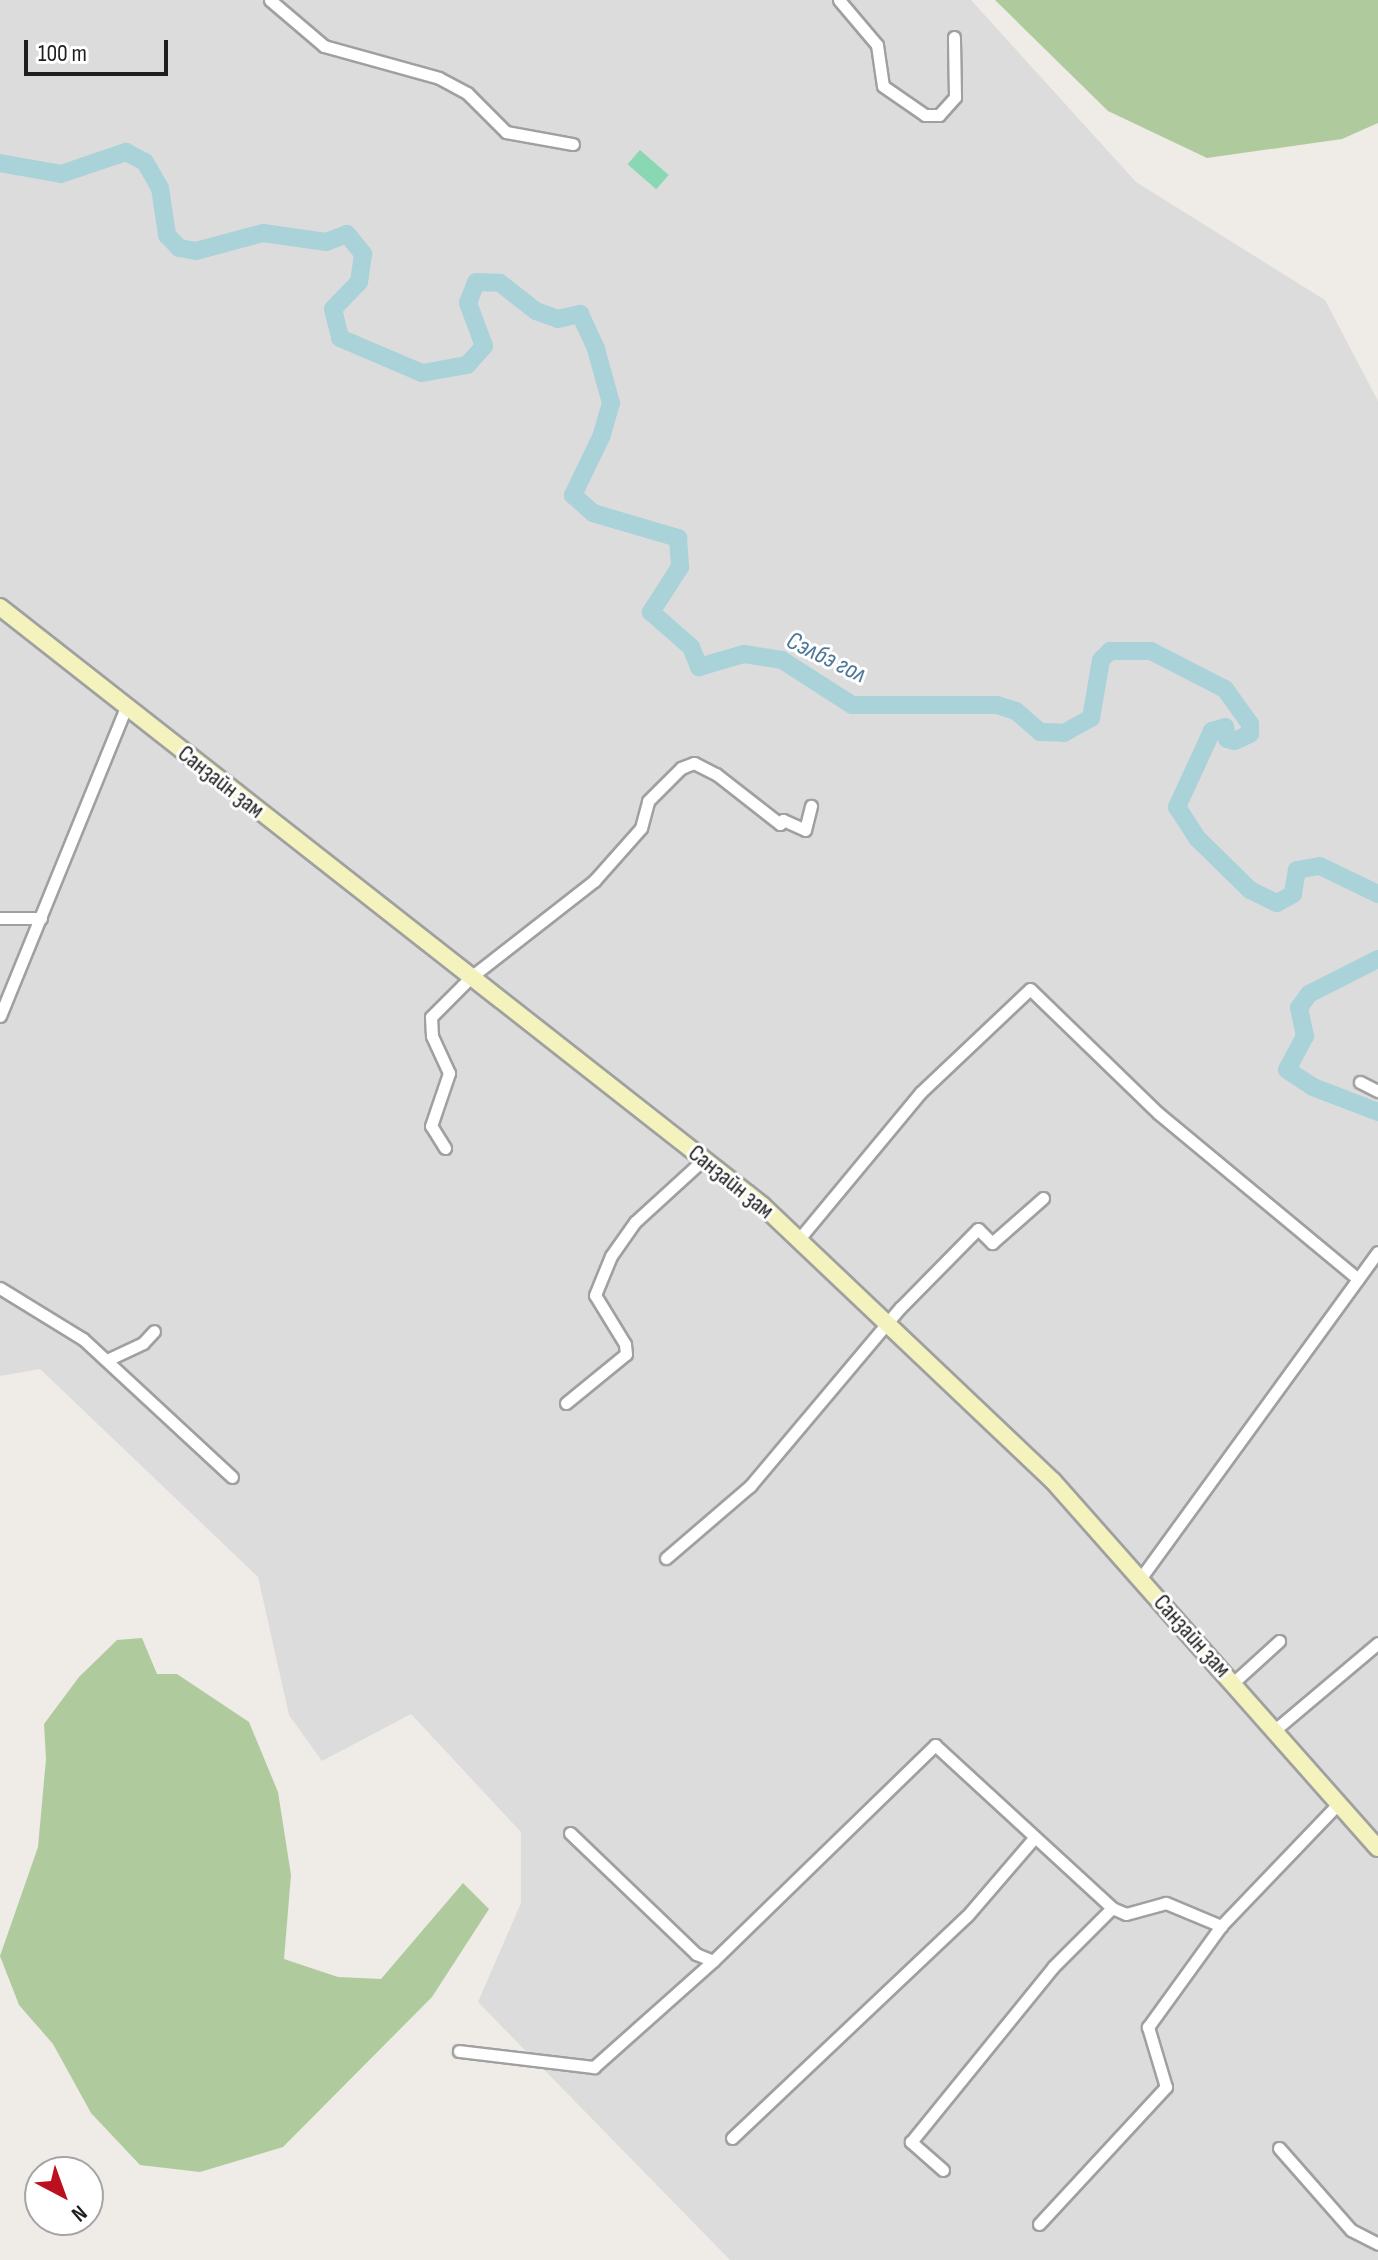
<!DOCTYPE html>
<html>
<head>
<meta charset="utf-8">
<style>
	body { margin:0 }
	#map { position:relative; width:1378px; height:2260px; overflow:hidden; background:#efebe6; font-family:"Sofia Sans Condensed",sans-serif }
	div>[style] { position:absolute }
	.residential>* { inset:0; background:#dddcdc }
	.forest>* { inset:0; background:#afcb9e }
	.pitch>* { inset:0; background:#8ad7b3; transform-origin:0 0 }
	.river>* { height:18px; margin:-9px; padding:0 9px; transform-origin:9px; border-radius:9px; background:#aad2d9 }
	.roads { filter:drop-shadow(2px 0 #a0a0a0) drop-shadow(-2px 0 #a0a0a0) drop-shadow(0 2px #a0a0a0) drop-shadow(0 -2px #a0a0a0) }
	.street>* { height:11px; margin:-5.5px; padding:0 5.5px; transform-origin:5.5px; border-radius:5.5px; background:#fff }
	.secondary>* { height:16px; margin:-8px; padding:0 8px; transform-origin:8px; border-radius:8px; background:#f4f3be }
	span { translate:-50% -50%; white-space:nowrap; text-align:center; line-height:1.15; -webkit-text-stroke:6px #fff; paint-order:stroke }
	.street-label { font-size:24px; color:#1f1f1f }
	.water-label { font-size:26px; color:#4c7898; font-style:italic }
	.north { position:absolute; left:24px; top:2156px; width:80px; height:80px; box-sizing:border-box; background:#fff; border:2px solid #a5a5a5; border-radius:50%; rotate:139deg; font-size:22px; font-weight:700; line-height:32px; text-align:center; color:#1f1f1f }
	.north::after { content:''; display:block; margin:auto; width:28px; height:36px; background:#bd101f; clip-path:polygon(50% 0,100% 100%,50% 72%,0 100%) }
	.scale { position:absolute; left:24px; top:40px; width:144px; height:36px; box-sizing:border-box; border:4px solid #1f1f1f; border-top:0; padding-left:10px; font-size:24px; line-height:28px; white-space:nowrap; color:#1f1f1f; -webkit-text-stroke:6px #fff; paint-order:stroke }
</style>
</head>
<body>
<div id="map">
	<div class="residential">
		<i style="clip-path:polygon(0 0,971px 0,1136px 182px,1325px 300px,1378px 401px,1378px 2260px,730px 2260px,478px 2002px,521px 1903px,521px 1832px,411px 1714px,322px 1761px,289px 1715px,258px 1577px,40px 1369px,0 1376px)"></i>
	</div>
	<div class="forest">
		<i style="clip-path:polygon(995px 0,1378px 0,1378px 123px,1342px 139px,1207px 158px,1108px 111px)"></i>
		<i style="clip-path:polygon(142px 1638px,157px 1674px,177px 1674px,249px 1722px,278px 1792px,291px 1875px,284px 1959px,338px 1977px,381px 1979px,463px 1883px,489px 1909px,432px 1997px,283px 2147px,200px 2172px,140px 2165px,91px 2113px,53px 2044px,19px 2005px,0 1956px,38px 1847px,46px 1759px,44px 1724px,79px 1677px,117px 1640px)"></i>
	</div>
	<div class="pitch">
		<i style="left:640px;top:150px;width:38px;height:19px;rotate:41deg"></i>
	</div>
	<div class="river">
		<i style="left:0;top:163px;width:62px;rotate:10.2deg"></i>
		<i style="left:61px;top:174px;width:69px;rotate:-18.7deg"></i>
		<i style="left:126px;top:152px;width:21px;rotate:28deg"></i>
		<i style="left:145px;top:162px;width:30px;rotate:60deg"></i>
		<i style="left:160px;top:188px;width:48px;rotate:81.5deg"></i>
		<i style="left:167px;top:235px;width:18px;rotate:47deg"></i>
		<i style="left:179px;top:248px;width:17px;rotate:10deg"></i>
		<i style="left:196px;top:251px;width:69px;rotate:-15deg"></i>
		<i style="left:263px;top:233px;width:64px;rotate:8.1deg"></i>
		<i style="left:326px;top:242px;width:22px;rotate:-21deg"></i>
		<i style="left:347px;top:234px;width:26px;rotate:51deg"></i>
		<i style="left:363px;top:254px;width:28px;rotate:98deg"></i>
		<i style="left:359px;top:282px;width:37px;rotate:134deg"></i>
		<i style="left:333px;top:309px;width:30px;rotate:76deg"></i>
		<i style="left:340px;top:338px;width:89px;rotate:23.1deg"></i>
		<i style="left:422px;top:373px;width:46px;rotate:-10.1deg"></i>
		<i style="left:467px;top:365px;width:25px;rotate:-48deg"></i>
		<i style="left:484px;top:346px;width:46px;rotate:-110.4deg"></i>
		<i style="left:468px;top:303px;width:22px;rotate:-69deg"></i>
		<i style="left:476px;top:282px;width:24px;rotate:2deg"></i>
		<i style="left:500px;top:283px;width:46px;rotate:37.9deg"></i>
		<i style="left:536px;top:311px;width:23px;rotate:20deg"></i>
		<i style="left:558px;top:319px;width:23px;rotate:-13deg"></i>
		<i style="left:580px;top:314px;width:38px;rotate:65deg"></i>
		<i style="left:596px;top:349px;width:56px;rotate:74.5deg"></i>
		<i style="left:611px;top:403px;width:33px;rotate:106deg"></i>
		<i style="left:602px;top:435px;width:67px;rotate:115.8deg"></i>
		<i style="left:573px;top:495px;width:27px;rotate:42deg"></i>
		<i style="left:593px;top:513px;width:89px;rotate:16.4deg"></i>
		<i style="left:678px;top:538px;width:29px;rotate:86deg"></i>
		<i style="left:680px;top:567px;width:54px;rotate:122.8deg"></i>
		<i style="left:651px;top:612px;width:53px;rotate:41.2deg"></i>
		<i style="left:691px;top:647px;width:22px;rotate:68deg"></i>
		<i style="left:699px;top:667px;width:47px;rotate:-16.1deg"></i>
		<i style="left:744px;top:654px;width:38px;rotate:9deg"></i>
		<i style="left:782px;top:660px;width:83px;rotate:32.7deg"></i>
		<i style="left:852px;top:705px;width:145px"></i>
		<i style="left:997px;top:705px;width:20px;rotate:18deg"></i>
		<i style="left:1016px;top:711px;width:32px;rotate:41deg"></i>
		<i style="left:1040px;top:732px;width:24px;rotate:2deg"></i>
		<i style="left:1064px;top:733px;width:31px;rotate:-29deg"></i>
		<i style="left:1091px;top:718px;width:59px;rotate:-80.2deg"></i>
		<i style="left:1101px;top:660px;width:13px;rotate:-45deg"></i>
		<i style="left:1110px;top:651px;width:41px"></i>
		<i style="left:1151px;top:651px;width:83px;rotate:27.2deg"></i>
		<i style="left:1225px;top:689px;width:43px;rotate:54.5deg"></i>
		<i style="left:1250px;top:724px;width:10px;rotate:90deg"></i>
		<i style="left:1250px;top:734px;width:17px;rotate:156deg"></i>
		<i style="left:1234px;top:741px;width:7px;rotate:-164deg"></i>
		<i style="left:1227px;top:739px;width:12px;rotate:-99deg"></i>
		<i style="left:1225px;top:727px;width:14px;rotate:163deg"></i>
		<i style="left:1212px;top:731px;width:84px;rotate:114.7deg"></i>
		<i style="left:1177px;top:807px;width:38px;rotate:57deg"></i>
		<i style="left:1198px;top:839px;width:73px;rotate:44.4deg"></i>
		<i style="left:1250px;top:890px;width:30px;rotate:26deg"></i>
		<i style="left:1277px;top:903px;width:18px;rotate:-29deg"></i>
		<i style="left:1293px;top:894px;width:24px;rotate:-81deg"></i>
		<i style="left:1297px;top:870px;width:23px;rotate:-10deg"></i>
		<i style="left:1320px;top:866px;width:64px;rotate:25.8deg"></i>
		<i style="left:1378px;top:959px;width:77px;rotate:153.1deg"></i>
		<i style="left:1309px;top:994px;width:17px;rotate:126deg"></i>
		<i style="left:1299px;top:1008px;width:29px;rotate:78deg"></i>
		<i style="left:1305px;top:1036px;width:38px;rotate:118deg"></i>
		<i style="left:1287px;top:1070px;width:31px;rotate:33deg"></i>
		<i style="left:1313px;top:1087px;width:70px;rotate:21deg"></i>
	</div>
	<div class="roads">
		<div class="street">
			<i style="left:270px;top:0;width:71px;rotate:40.4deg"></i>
			<i style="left:324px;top:46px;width:119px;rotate:15.5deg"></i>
			<i style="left:439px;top:78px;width:32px;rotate:28deg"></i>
			<i style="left:467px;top:93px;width:55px;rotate:45deg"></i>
			<i style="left:506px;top:132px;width:68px;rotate:10.2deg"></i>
			<i style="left:839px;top:0;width:59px;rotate:49.8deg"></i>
			<i style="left:877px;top:45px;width:41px;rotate:81.7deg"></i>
			<i style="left:883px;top:86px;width:51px;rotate:34.6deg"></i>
			<i style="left:925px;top:115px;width:14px"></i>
			<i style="left:939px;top:115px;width:24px;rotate:-48deg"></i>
			<i style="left:955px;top:97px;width:60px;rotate:-91deg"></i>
			<i style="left:0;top:918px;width:41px"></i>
			<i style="left:0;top:1016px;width:334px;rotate:-67.8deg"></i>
			<i style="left:1360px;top:1082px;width:20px;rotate:27deg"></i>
			<i style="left:445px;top:1148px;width:26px;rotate:-122deg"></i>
			<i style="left:431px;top:1126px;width:56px;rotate:-71.2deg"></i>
			<i style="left:449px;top:1073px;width:41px;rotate:-114.7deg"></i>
			<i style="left:432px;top:1036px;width:19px;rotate:-93deg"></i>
			<i style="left:431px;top:1017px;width:57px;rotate:-45deg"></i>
			<i style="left:471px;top:977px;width:156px;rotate:-38deg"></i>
			<i style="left:594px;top:881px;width:71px;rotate:-48.4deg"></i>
			<i style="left:641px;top:828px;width:28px;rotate:-75deg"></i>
			<i style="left:648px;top:801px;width:47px;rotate:-45deg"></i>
			<i style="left:681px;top:768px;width:14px;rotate:-21deg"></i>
			<i style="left:694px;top:763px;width:25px;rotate:27deg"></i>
			<i style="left:716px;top:774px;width:81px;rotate:38deg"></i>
			<i style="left:780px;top:824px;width:5px;rotate:-53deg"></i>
			<i style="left:783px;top:820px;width:24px;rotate:24deg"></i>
			<i style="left:805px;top:830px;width:25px;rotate:-76deg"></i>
			<i style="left:799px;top:1239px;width:190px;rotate:-50.3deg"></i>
			<i style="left:920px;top:1093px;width:151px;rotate:-43.4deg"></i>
			<i style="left:1030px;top:989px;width:178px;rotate:44.1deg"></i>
			<i style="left:1158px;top:1113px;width:260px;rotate:39.7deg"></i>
			<i style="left:0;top:1288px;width:97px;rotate:31.6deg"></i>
			<i style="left:83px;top:1339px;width:203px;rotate:42.8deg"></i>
			<i style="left:107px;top:1360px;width:40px;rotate:-25deg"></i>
			<i style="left:143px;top:1343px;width:16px;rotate:-47deg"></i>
			<i style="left:566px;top:1403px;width:77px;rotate:-39.2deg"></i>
			<i style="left:626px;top:1354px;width:10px;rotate:-96deg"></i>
			<i style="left:625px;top:1344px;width:57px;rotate:-121.5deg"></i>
			<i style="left:595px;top:1295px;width:42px;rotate:-67.7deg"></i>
			<i style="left:611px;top:1256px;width:42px;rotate:-54.8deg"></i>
			<i style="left:635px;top:1222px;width:93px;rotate:-42.4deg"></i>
			<i style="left:666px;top:1558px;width:111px;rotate:-40.6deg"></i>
			<i style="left:750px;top:1486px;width:233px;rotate:-49.9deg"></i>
			<i style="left:900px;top:1308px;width:111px;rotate:-45.4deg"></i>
			<i style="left:978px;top:1229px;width:20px;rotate:45deg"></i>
			<i style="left:992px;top:1243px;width:68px;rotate:-41.4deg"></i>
			<i style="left:1140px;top:1579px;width:404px;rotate:-54deg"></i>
			<i style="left:1234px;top:1682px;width:61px;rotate:-42.3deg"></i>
			<i style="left:1276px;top:1729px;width:133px;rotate:-40.1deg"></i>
			<i style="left:570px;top:1833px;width:175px;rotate:43.8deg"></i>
			<i style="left:696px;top:1954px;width:18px;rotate:22deg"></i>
			<i style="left:713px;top:1961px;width:310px;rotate:-44.2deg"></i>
			<i style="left:935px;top:1745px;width:241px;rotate:42.6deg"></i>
			<i style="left:1112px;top:1908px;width:15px;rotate:23deg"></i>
			<i style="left:1126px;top:1914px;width:41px;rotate:-15.4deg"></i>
			<i style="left:1166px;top:1903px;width:60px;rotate:22.7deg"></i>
			<i style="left:459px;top:2051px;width:136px;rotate:6.8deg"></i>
			<i style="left:594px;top:2067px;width:159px;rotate:-41.7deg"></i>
			<i style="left:732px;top:2138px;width:323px;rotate:-43.4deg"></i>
			<i style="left:967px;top:1916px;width:104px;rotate:-49.3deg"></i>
			<i style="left:1279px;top:2148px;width:109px;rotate:48.7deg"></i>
			<i style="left:1351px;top:2230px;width:30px;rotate:27deg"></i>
			<i style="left:943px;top:2170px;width:43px;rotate:-138.8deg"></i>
			<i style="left:911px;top:2142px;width:225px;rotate:-50.9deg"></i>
			<i style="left:1053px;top:1967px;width:83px;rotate:-45deg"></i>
			<i style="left:1039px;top:2224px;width:187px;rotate:-47.2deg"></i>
			<i style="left:1166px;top:2087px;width:63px;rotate:-106.7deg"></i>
			<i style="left:1148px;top:2027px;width:125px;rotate:-54.1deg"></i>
			<i style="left:1221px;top:1926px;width:170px;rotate:-46.2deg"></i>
		</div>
		<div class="secondary">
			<i style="left:0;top:607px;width:969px;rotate:38.12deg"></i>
			<i style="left:762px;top:1205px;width:401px;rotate:43.5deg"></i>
			<i style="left:1053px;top:1481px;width:490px;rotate:48.5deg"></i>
		</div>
	</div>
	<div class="street-label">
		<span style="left:221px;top:782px;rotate:38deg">Санзайн зам</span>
		<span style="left:731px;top:1182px;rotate:39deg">Санзайн зам</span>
		<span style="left:1192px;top:1636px;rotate:48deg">Санзайн зам</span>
	</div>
	<div class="water-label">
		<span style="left:826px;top:658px;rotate:26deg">Сэлбэ гол</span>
	</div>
	<div class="north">N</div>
	<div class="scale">100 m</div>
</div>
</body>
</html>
